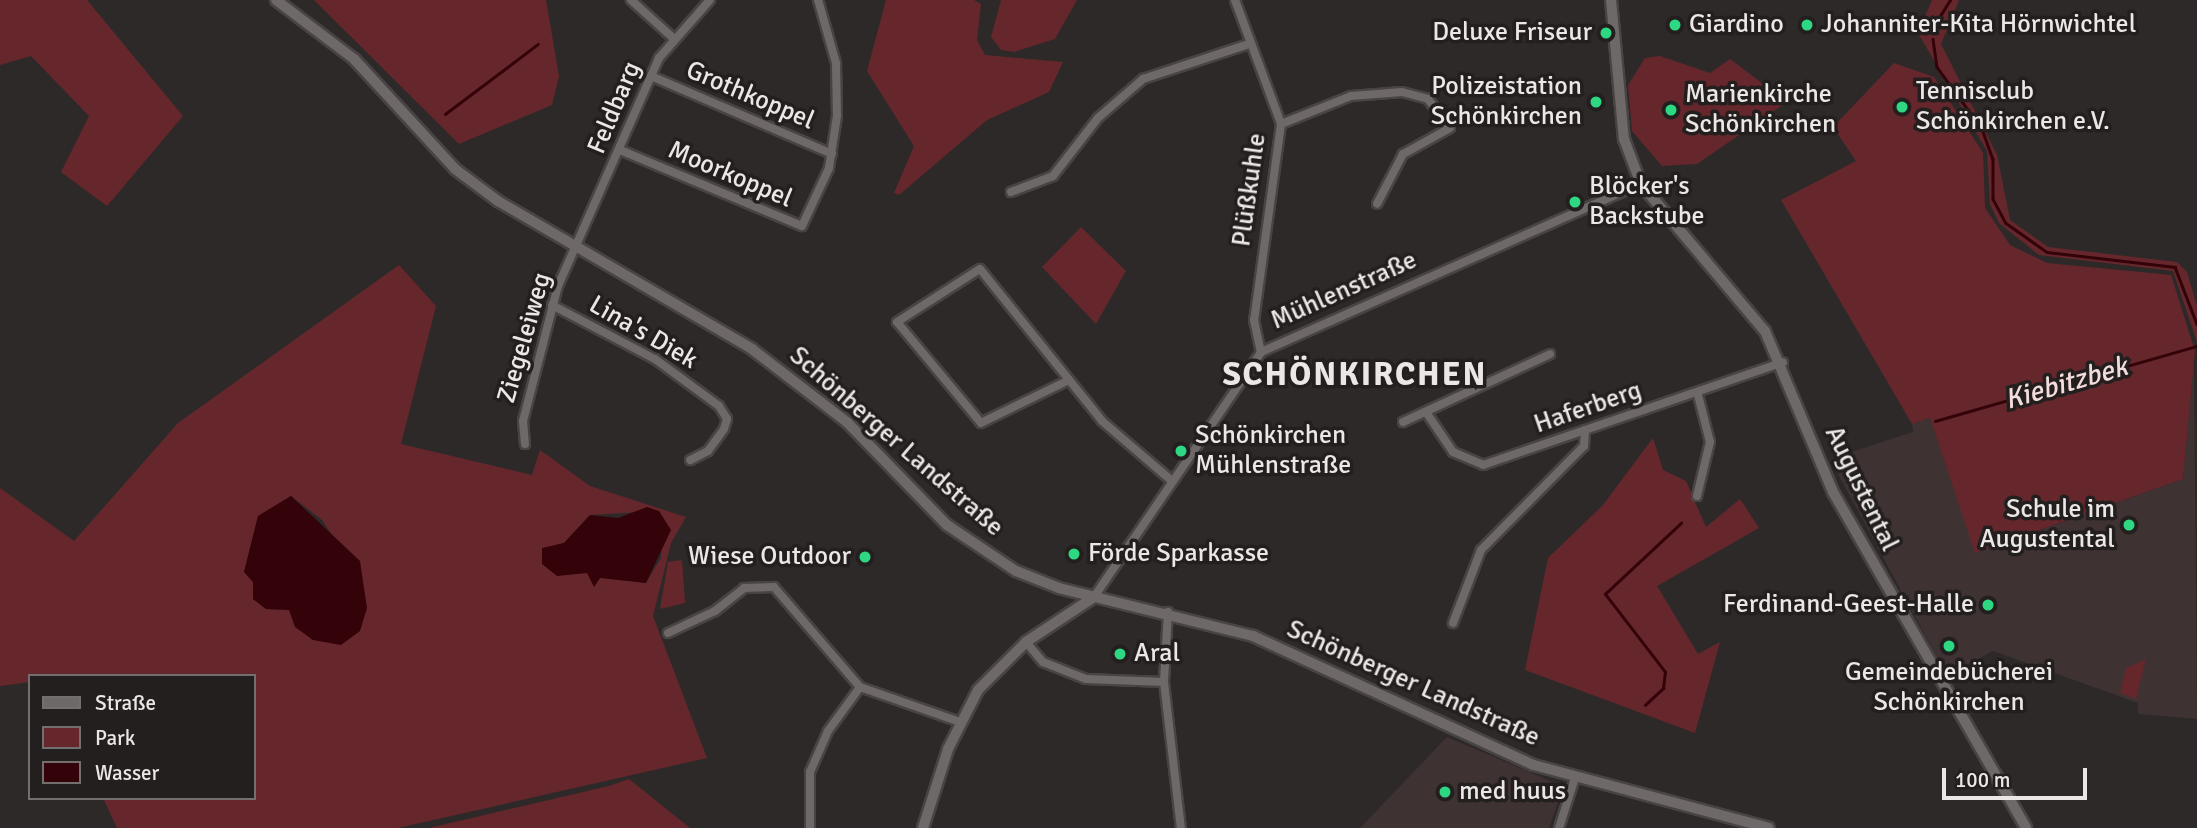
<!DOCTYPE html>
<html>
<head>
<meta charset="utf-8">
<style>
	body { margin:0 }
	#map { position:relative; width:2197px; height:828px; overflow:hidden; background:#2e2929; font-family:Signika,sans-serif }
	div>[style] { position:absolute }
	.built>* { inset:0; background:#3e3232 }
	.green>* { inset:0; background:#65272c }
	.water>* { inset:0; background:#340209 }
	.stream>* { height:2.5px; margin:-1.25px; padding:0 1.25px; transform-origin:1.25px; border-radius:1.25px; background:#340209 }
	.roads { filter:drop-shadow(2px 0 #494444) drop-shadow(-2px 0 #494444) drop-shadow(0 2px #494444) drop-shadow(0 -2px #494444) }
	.minor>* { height:8px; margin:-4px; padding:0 4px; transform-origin:4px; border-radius:4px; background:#6e6868 }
	.tertiary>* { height:10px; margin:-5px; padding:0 5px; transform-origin:5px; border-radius:5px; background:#6e6868 }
	.secondary>* { height:10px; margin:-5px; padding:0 5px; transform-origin:5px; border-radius:5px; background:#6e6868 }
	.dots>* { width:19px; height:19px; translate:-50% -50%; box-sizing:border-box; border:4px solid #241f1f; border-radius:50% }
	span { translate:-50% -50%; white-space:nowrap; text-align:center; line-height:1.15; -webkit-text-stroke:7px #241f1f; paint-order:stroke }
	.poi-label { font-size:26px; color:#eae7e6 }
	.left { translate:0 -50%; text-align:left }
	.right { translate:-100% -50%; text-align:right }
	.street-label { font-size:26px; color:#eae7e6 }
	.water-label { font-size:28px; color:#f3dcdc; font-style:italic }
	.district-label { font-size:33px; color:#eae7e6; font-weight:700; letter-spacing:2px }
	.legend { position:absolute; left:28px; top:674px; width:228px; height:126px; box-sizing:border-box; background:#241f1f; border:2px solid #736f6f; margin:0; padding:9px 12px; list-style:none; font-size:21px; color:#eae7e6 }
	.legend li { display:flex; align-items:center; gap:14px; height:35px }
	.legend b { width:35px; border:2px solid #736f6f }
	.scale { position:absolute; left:1942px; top:768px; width:145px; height:32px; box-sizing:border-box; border:4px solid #eae7e6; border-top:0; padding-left:9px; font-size:21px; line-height:24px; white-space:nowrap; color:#eae7e6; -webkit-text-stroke:5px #241f1f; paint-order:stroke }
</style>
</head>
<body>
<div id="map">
	<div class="built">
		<i style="clip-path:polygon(2194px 361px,2197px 719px,2138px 714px,2138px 703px,1993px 651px,1947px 676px,1830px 459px,1913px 432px,1912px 424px,1930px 418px,1976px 553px,2183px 479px)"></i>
		<i style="clip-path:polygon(1447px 737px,1553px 782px,1559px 800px,1549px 828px,1360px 828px)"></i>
	</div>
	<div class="green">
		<i style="clip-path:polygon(0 0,87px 0,183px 116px,107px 206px,61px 172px,89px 116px,31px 56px,0 65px)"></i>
		<i style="clip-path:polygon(314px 0,546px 0,559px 76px,552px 105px,459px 144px)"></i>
		<i style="clip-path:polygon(886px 0,974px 0,981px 4px,977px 40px,985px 55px,1063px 62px,1049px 92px,987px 120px,899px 195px,894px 193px,914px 146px,867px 71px)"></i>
		<i style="clip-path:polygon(1001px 0,1077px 0,1055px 39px,1014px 52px,1001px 50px,991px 37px)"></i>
		<i style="clip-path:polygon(1932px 0,1959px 0,1941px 44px,1997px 155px,2010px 220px,2048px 247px,2177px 262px,2187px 272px,2197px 306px,2197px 342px,2173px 271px,2039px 255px,1999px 223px,1990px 204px,1987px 151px,1918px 33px)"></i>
		<i style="clip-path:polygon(1660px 56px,1710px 73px,1730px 59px,1787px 102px,1697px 164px,1662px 166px,1632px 131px,1628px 85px,1645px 58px)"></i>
		<i style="clip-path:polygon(1894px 63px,1934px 77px,1983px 153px,1985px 208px,2010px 245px,2047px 263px,2171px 275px,2195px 351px,2183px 479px,1975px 553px,1930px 418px,1912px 424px,1781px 200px,1856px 161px,1833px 127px)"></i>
		<i style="clip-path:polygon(1081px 227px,1126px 271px,1096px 324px,1042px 267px)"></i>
		<i style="clip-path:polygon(evenodd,399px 265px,436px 306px,401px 444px,532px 475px,540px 450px,590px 486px,686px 517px,671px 543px,653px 616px,707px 758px,398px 828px,117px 828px,103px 798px,254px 798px,254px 676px,30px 676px,30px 682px,0 686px,0 488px,74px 541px,178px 423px,399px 265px,291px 496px,322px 520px,340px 547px,331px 639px,312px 640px,289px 610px,266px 609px,253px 599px,253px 582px,244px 572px,258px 516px,291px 496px,399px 265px,640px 512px,662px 541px,661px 558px,646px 583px,600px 577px,542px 549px,564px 543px,590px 515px,640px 512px)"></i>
		<i style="clip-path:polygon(1653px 438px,1663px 470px,1686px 481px,1706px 527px,1740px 499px,1759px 528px,1657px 586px,1698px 654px,1720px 642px,1695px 733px,1525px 670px,1548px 558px,1603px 505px)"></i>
		<i style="clip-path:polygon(682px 560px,685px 603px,660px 609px,668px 562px)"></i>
		<i style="clip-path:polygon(2146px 659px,2136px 699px,2120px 693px,2126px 668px)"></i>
		<i style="clip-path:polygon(629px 779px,690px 828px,429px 828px,609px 786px)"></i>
	</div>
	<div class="water">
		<i style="clip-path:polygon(291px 496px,360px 561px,367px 608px,360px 631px,341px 645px,313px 640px,295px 627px,289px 610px,266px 609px,253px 599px,253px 582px,244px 572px,258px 516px)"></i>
		<i style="clip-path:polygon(647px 507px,659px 511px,671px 530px,646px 583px,600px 578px,594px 587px,587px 573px,557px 576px,542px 564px,542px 548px,564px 543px,590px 515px,618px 518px)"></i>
	</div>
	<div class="stream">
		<i style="left:1935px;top:24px;width:28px;rotate:-58deg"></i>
		<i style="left:1933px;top:39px;width:28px;rotate:82deg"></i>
		<i style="left:1937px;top:67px;width:77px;rotate:54deg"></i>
		<i style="left:1982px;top:129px;width:32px;rotate:70deg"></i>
		<i style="left:1993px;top:159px;width:40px;rotate:90deg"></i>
		<i style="left:1993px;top:199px;width:27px;rotate:62deg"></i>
		<i style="left:2006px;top:223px;width:50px;rotate:35.3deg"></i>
		<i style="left:2047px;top:252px;width:129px;rotate:6.7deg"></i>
		<i style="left:2175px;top:267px;width:61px;rotate:68.9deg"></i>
		<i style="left:445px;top:114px;width:116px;rotate:-37deg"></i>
		<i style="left:1935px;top:421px;width:273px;rotate:-16deg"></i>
		<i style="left:1645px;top:705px;width:25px;rotate:-43deg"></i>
		<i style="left:1663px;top:688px;width:16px;rotate:-83deg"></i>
		<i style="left:1665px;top:672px;width:98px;rotate:-127.6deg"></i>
		<i style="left:1605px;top:594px;width:104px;rotate:-43.1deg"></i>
	</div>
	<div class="roads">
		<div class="minor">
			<i style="left:631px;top:0;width:55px;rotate:42.1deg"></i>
			<i style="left:1235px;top:0;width:132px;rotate:69.6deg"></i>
			<i style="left:1281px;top:124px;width:198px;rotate:97.8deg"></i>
			<i style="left:1254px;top:320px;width:33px;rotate:78deg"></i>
			<i style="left:651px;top:76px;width:197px;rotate:23.3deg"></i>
			<i style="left:1281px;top:124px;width:75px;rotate:-21.8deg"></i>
			<i style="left:1351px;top:96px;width:51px;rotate:-4.5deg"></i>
			<i style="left:1402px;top:92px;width:27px;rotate:15deg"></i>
			<i style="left:1428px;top:99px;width:36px;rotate:53deg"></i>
			<i style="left:1450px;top:128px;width:54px;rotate:151deg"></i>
			<i style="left:1403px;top:154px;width:56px;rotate:117.5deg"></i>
			<i style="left:620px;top:150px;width:197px;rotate:22.7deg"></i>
			<i style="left:802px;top:226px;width:64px;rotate:-65deg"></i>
			<i style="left:829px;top:168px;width:53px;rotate:-81.3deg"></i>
			<i style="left:837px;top:116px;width:53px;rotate:-91.1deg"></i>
			<i style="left:836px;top:63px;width:66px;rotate:-105.9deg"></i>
			<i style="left:1011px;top:192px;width:45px;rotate:-20.9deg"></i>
			<i style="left:1053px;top:176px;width:73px;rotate:-52.2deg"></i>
			<i style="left:1098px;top:118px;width:60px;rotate:-40.9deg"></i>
			<i style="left:1143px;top:79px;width:108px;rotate:-18.3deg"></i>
			<i style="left:552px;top:305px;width:116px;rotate:27.7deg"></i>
			<i style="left:655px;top:359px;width:79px;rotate:36.3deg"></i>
			<i style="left:719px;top:406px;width:15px;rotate:58deg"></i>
			<i style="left:727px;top:419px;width:10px;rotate:107deg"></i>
			<i style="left:724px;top:429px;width:27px;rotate:126deg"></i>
			<i style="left:708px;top:451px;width:20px;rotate:153deg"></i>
			<i style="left:1069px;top:380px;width:98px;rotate:154deg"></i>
			<i style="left:981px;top:423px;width:131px;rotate:-129.7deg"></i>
			<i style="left:897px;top:322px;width:98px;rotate:-32.6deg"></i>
			<i style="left:980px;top:269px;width:195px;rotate:51.2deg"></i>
			<i style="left:1102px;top:421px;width:92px;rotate:40.6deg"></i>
			<i style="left:1426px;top:412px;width:48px;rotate:56deg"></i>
			<i style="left:1453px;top:452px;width:33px;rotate:23deg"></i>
			<i style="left:1483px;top:465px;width:317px;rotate:-18.9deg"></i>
			<i style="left:1403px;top:422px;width:162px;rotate:-24.8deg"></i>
			<i style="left:525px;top:444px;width:23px;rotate:-95deg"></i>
			<i style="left:523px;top:421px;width:139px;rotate:-75.5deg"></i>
			<i style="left:558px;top:286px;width:249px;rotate:-66.1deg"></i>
			<i style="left:659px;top:58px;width:77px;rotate:-48.7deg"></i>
			<i style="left:1697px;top:496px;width:56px;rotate:-76.5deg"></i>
			<i style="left:1710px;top:442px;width:49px;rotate:-104.3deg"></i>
			<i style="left:1094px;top:597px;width:297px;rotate:-55.7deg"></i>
			<i style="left:1261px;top:352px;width:415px;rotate:-23.9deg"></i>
			<i style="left:1168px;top:612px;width:70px;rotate:93.3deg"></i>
			<i style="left:1164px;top:682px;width:147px;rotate:83.4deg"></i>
			<i style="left:1453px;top:623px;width:78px;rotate:-69deg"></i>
			<i style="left:1481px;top:550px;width:146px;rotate:-45.3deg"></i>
			<i style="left:1584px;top:446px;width:16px;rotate:-86deg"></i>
			<i style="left:668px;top:633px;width:52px;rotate:-25.1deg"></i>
			<i style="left:715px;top:611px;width:37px;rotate:-38deg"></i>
			<i style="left:744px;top:588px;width:30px;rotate:-2deg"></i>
			<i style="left:774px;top:587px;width:132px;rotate:49.3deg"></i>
			<i style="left:860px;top:687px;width:106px;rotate:19.3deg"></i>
			<i style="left:1026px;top:642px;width:26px;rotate:50deg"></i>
			<i style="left:1043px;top:662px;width:46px;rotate:21.6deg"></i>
			<i style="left:1086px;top:679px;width:78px;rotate:2.2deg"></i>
			<i style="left:810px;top:828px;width:56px;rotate:-90deg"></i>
			<i style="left:810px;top:772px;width:45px;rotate:-66.3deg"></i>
			<i style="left:828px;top:731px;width:54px;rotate:-54deg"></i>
			<i style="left:1559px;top:828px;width:52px;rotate:-72.3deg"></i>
		</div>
		<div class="tertiary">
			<i style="left:1611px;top:0;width:140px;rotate:84.7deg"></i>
			<i style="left:1624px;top:139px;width:48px;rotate:69.3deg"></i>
			<i style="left:1641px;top:184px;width:192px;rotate:49.9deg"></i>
			<i style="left:1765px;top:331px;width:175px;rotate:67.1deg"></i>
			<i style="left:1833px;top:492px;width:387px;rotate:60.1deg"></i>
			<i style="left:923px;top:828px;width:83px;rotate:-72.4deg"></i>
			<i style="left:948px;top:749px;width:66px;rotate:-63deg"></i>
			<i style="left:978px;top:690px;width:68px;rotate:-45deg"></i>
			<i style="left:1026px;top:642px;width:82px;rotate:-33.5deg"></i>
		</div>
		<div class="secondary">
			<i style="left:276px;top:0;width:98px;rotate:37.1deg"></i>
			<i style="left:354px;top:59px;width:149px;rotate:47.4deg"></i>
			<i style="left:455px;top:169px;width:54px;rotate:36.7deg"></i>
			<i style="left:498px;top:201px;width:294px;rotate:30.2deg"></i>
			<i style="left:752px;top:349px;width:121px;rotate:37.6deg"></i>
			<i style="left:848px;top:423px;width:142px;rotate:45.9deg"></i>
			<i style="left:947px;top:525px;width:83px;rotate:33.7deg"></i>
			<i style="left:1016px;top:571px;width:46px;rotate:21.6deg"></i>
			<i style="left:1059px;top:588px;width:200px;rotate:13.9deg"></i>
			<i style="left:1253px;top:636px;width:309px;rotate:24.7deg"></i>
			<i style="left:1534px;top:765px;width:243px;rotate:15deg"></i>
		</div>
	</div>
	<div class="dots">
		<i style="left:1675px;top:25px;background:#2ed883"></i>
		<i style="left:1807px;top:25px;background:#2ed883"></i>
		<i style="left:1606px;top:33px;background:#2ed883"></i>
		<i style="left:1596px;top:102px;background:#2ed883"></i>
		<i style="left:1902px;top:107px;background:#2ed883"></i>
		<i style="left:1671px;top:110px;background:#2ed883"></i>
		<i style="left:1575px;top:202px;background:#2ed883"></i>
		<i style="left:1181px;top:451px;background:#2ed883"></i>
		<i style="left:2129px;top:525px;background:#2ed883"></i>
		<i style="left:1074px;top:554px;background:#2ed883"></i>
		<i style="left:865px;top:557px;background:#2ed883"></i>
		<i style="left:1988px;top:605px;background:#2ed883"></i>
		<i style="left:1949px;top:646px;background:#2ed883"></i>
		<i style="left:1120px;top:654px;background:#2ed883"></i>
		<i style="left:1445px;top:792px;background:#2ed883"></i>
	</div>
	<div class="poi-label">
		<span class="left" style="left:1689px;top:25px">Giardino</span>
		<span class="left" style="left:1821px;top:25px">Johanniter-Kita Hörnwichtel</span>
		<span class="right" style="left:1592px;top:33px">Deluxe Friseur</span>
		<span class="right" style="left:1582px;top:102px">Polizeistation<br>Schönkirchen</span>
		<span class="left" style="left:1916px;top:107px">Tennisclub<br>Schönkirchen e.V.</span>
		<span class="left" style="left:1685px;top:110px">Marienkirche<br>Schönkirchen</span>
		<span class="left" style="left:1589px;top:202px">Blöcker's<br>Backstube</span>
		<span class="left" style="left:1195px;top:451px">Schönkirchen<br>Mühlenstraße</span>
		<span class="right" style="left:2115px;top:525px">Schule im<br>Augustental</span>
		<span class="left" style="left:1088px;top:554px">Förde Sparkasse</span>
		<span class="right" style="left:851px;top:557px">Wiese Outdoor</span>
		<span class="right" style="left:1974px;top:605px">Ferdinand-Geest-Halle</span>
		<span class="left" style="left:1134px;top:654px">Aral</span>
		<span style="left:1949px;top:688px">Gemeindebücherei<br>Schönkirchen</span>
		<span class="left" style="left:1459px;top:792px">med huus</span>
	</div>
	<div class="street-label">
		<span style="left:750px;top:96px;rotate:23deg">Grothkoppel</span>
		<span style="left:615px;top:108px;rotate:-67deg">Feldbarg</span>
		<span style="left:730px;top:175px;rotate:23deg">Moorkoppel</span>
		<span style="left:1250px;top:190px;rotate:-82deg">Plüßkuhle</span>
		<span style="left:1344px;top:291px;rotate:-24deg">Mühlenstraße</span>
		<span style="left:643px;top:333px;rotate:30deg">Lina's Diek</span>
		<span style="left:525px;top:338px;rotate:-74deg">Ziegeleiweg</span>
		<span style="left:1588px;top:408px;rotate:-19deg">Haferberg</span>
		<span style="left:896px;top:442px;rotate:41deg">Schönberger Landstraße</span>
		<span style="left:1861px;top:489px;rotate:64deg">Augustental</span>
		<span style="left:1413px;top:684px;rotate:24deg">Schönberger Landstraße</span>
	</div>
	<div class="water-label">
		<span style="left:2066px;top:383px;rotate:-16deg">Kiebitzbek</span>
	</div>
	<div class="district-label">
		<span style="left:1355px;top:375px">SCHÖNKIRCHEN</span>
	</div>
	<ul class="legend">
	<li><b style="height:9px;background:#6e6868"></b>Straße</li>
	<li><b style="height:19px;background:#65272c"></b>Park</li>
	<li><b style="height:19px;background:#340209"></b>Wasser</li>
	</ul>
	<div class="scale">100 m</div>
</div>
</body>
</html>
